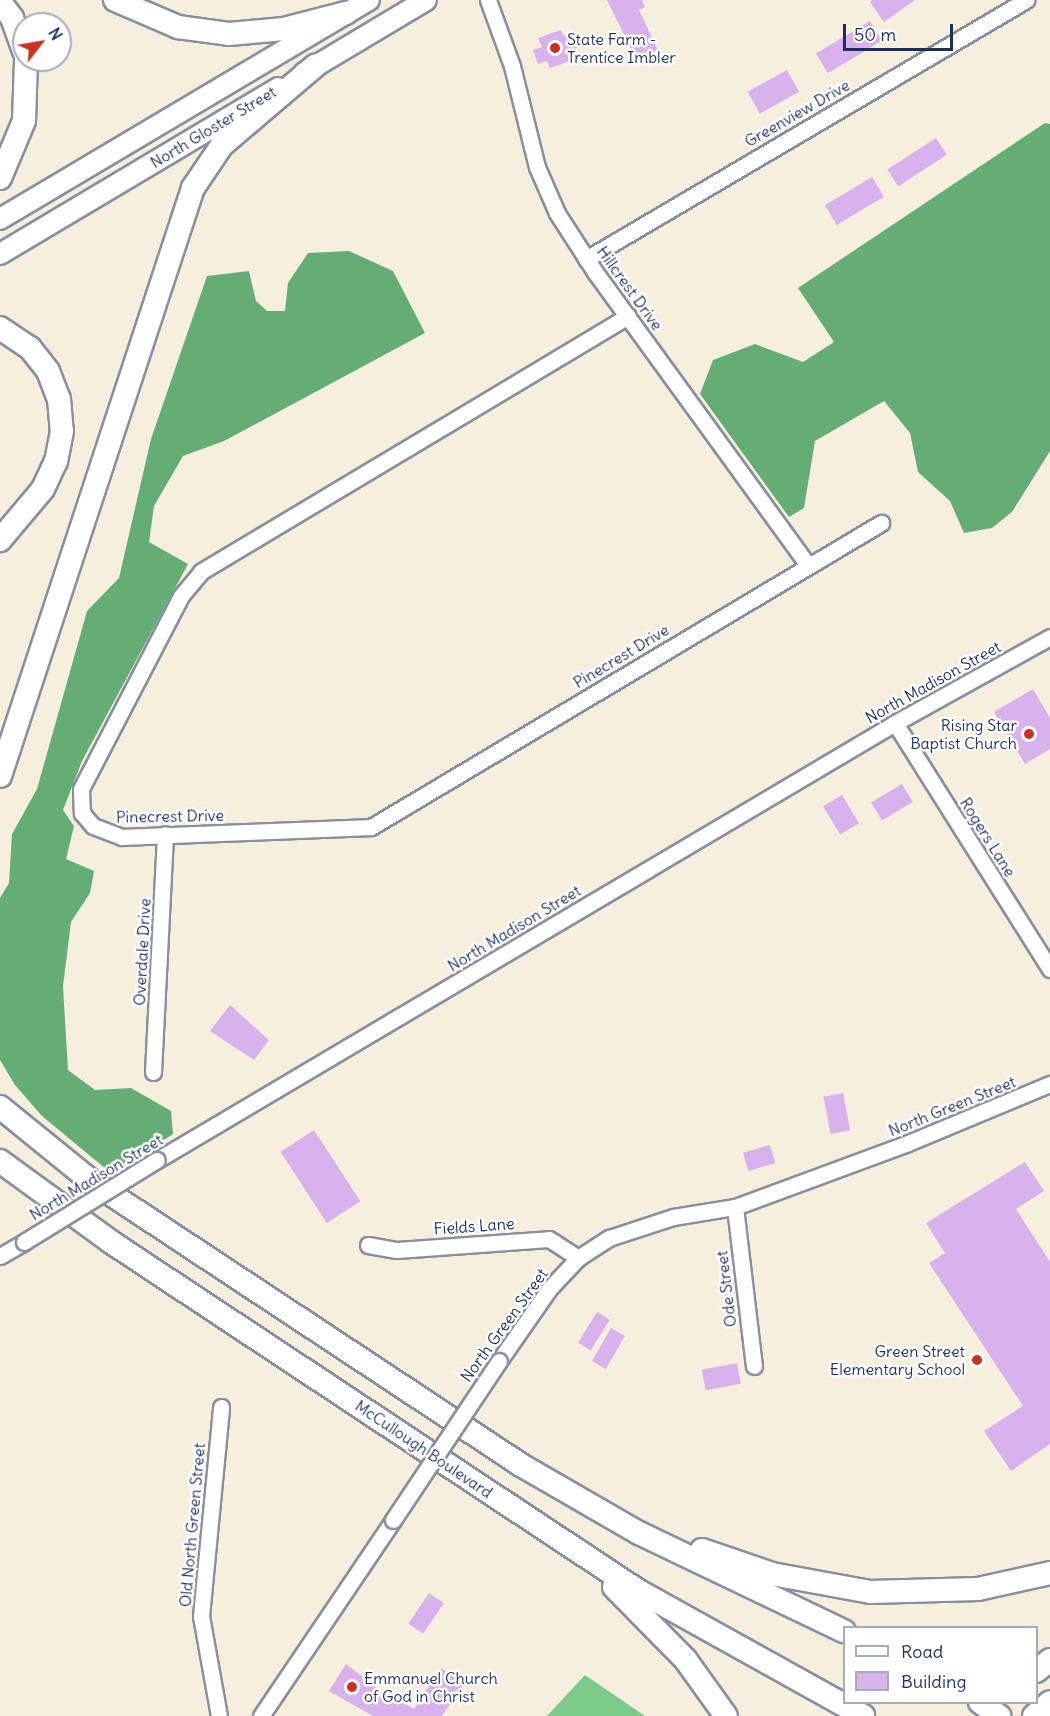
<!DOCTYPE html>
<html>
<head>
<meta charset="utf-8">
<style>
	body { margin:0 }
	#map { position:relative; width:1050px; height:1716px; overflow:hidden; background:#f6efde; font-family:Delius,sans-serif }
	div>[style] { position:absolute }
	.green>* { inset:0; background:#7bca8a }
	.forest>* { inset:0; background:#64ae76 }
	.building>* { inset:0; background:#d8b2ec; transform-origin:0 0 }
	.roads { filter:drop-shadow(2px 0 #888f9e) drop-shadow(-2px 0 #888f9e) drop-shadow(0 2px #888f9e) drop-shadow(0 -2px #888f9e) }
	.minor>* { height:15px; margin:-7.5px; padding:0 7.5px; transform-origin:7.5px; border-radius:7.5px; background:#fff }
	.major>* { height:20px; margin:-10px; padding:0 10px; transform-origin:10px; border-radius:10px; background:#fff }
	.highway>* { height:22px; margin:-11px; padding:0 11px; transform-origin:11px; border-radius:11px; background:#fff }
	.bridges { filter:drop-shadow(2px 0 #888f9e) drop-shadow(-2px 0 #888f9e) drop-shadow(0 2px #888f9e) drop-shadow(0 -2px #888f9e) }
	.minor-bridge>* { height:15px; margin:-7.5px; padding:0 7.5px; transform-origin:7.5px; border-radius:7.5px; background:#fff }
	.highway-bridge>* { height:22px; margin:-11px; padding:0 11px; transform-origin:11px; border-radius:11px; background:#fff }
	.dots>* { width:16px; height:16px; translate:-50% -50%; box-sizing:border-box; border:3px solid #fff; border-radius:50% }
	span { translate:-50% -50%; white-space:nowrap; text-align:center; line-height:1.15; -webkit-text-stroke:5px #fff; paint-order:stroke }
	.poi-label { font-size:16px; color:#1b2f5e }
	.left { translate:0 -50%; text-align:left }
	.right { translate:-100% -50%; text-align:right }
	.street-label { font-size:16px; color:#1b2f5e }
	.legend { position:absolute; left:843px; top:1626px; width:195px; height:78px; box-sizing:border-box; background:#fff; border:2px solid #a4acbf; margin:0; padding:8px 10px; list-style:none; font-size:18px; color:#1b2f5e }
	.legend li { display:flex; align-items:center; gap:12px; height:30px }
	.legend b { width:30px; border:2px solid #a4acbf }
	.north { position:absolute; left:12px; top:12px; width:60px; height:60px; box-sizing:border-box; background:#fff; border:2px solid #a4acbf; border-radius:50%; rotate:59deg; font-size:16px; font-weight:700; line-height:24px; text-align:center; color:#1b2f5e }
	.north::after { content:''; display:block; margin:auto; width:21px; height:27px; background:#c8321e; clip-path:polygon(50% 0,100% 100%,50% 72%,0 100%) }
	.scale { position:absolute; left:843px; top:24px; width:110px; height:27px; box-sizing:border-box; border:3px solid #1b2f5e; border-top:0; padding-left:8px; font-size:18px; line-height:21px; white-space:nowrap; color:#1b2f5e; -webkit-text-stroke:4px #fff; paint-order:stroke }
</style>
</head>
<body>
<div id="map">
	<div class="green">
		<i style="clip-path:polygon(585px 1675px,645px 1716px,547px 1716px)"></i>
	</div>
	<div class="forest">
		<i style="clip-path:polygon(1045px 123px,1050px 124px,1050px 451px,1012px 512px,992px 528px,964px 533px,950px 501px,918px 472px,910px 433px,884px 401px,815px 441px,804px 508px,789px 517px,700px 394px,713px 360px,755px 344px,803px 362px,834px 342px,798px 288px)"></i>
		<i style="clip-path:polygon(349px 251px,393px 271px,425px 333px,224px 441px,183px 456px,154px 506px,149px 542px,188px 564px,82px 761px,63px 810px,74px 826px,66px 859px,94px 871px,90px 893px,71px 922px,63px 986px,68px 1070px,95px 1090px,131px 1088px,171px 1111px,173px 1134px,112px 1174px,42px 1116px,15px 1085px,0 1060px,0 898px,9px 883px,12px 834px,37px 789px,87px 611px,119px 578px,151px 439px,207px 276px,249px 271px,256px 301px,267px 311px,285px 311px,288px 283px,308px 253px)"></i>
	</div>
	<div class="building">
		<i style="clip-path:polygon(607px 0,642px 0,645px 7px,639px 10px,658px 50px,637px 61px)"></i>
		<i style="clip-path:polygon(873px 0,915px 0,884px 22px,870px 2px)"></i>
		<i style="left:870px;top:21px;width:23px;height:63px;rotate:59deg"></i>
		<i style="clip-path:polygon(561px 30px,564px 36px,572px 33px,577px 48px,569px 51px,573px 60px,550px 68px,547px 61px,538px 64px,533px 50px,542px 47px,538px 38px)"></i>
		<i style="left:787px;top:70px;width:25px;height:45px;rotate:61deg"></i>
		<i style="left:936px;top:138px;width:20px;height:58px;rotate:57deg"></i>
		<i style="left:872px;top:177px;width:23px;height:55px;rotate:59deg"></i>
		<i style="clip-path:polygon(1033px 689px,1050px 718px,1050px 749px,1025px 764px,994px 712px)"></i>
		<i style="left:902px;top:784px;width:21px;height:36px;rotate:59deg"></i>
		<i style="left:842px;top:795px;width:33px;height:22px;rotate:59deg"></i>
		<i style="clip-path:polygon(230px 1005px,269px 1040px,254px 1060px,210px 1031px)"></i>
		<i style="left:843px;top:1093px;width:38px;height:20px;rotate:79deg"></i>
		<i style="left:314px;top:1130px;width:85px;height:40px;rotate:57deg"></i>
		<i style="left:770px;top:1145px;width:19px;height:28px;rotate:74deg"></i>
		<i style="clip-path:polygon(1025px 1162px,1044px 1191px,1016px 1209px,1050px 1262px,1050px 1444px,1011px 1471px,984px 1431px,1023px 1406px,929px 1263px,945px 1253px,926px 1223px)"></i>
		<i style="left:597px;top:1312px;width:15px;height:36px;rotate:32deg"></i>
		<i style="left:611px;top:1328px;width:16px;height:38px;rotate:30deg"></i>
		<i style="left:737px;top:1363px;width:21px;height:36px;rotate:79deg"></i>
		<i style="left:429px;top:1593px;width:18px;height:37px;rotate:34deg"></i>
		<i style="clip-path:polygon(346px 1664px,397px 1703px,399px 1700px,414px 1709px,441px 1668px,464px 1684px,442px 1716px,373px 1716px,329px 1691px)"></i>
	</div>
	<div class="roads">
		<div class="minor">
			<i style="left:488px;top:0;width:70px;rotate:70deg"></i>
			<i style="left:512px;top:66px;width:104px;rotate:76.1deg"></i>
			<i style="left:537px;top:167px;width:50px;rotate:66.5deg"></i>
			<i style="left:557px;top:213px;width:70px;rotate:57.2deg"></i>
			<i style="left:595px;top:272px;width:361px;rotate:54deg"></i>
			<i style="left:586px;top:259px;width:511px;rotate:-30.48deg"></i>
			<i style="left:628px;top:316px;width:498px;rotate:149.1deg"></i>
			<i style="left:201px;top:572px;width:31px;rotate:130deg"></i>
			<i style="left:181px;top:596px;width:217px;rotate:117.4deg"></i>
			<i style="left:81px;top:789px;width:24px;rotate:88deg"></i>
			<i style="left:82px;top:813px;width:17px;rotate:50deg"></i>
			<i style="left:93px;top:826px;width:31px;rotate:21deg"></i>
			<i style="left:122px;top:837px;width:249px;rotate:-2.3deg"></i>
			<i style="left:371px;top:827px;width:594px;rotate:-30.8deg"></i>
			<i style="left:895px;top:723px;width:291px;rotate:57.8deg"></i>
			<i style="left:153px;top:1072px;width:238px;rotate:-87.1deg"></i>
			<i style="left:157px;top:1160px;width:858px;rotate:-30.63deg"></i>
			<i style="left:895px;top:723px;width:177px;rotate:-29deg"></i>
			<i style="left:735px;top:1207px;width:160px;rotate:83.2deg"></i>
			<i style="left:368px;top:1245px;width:29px;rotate:10deg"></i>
			<i style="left:397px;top:1250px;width:152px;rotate:-4.1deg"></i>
			<i style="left:549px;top:1239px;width:35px;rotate:33deg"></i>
			<i style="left:0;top:1256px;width:28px;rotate:-30deg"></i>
			<i style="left:499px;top:1361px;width:88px;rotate:-55.2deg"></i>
			<i style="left:549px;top:1289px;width:42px;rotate:-46.9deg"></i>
			<i style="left:578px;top:1258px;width:37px;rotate:-33deg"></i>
			<i style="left:609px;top:1238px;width:67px;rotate:-18.2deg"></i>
			<i style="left:673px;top:1217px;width:63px;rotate:-9.2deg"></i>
			<i style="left:735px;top:1207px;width:184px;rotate:-20.3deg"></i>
			<i style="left:908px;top:1143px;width:154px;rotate:-22.6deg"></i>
			<i style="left:219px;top:1716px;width:102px;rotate:-100.2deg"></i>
			<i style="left:201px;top:1616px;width:210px;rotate:-84.5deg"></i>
			<i style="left:261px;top:1716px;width:236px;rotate:-56deg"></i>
		</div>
		<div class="major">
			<i style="left:304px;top:73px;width:142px;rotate:-30.9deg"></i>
			<i style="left:0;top:219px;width:429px;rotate:-30.7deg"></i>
			<i style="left:0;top:254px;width:324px;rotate:-30.8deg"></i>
		</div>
		<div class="highway">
			<i style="left:115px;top:0;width:69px;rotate:23.2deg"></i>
			<i style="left:178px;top:27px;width:51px;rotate:7.8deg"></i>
			<i style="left:229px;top:34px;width:55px;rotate:-5.2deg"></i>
			<i style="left:284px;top:29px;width:64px;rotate:-14.5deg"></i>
			<i style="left:0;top:2px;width:20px;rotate:53deg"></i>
			<i style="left:12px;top:18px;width:35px;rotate:70deg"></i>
			<i style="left:0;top:178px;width:62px;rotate:-67.2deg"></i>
			<i style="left:24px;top:121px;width:61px;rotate:-88.1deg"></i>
			<i style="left:0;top:328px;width:36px;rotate:34deg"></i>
			<i style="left:30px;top:348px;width:29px;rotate:52deg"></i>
			<i style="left:48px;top:371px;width:30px;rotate:69deg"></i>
			<i style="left:59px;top:399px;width:32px;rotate:85deg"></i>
			<i style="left:62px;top:431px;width:31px;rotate:101deg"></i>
			<i style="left:56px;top:461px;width:31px;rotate:115deg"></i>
			<i style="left:43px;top:489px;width:67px;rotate:130.1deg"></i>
			<i style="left:0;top:776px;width:619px;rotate:-71.83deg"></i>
			<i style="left:193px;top:188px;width:52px;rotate:-56deg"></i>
			<i style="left:222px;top:145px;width:123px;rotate:-40.4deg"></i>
			<i style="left:0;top:1107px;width:117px;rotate:39.1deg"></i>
			<i style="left:91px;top:1181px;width:515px;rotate:33.44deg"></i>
			<i style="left:521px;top:1465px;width:136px;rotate:30deg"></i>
			<i style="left:639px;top:1533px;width:227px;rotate:25.6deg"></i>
			<i style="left:0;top:1161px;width:137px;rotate:36.1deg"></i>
			<i style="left:111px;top:1242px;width:631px;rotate:33.49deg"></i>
			<i style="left:637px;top:1590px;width:259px;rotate:29.1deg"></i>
			<i style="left:702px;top:1550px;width:74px;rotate:18.9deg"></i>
			<i style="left:772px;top:1574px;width:100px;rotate:10.4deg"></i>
			<i style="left:870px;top:1592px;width:108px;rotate:-1.6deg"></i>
			<i style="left:978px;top:1589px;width:74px;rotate:-12.5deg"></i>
			<i style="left:614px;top:1587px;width:101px;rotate:45.4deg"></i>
			<i style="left:685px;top:1659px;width:70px;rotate:54.3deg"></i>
			<i style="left:1036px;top:1671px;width:18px;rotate:-38deg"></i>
			<i style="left:1034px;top:1716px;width:21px;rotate:-41deg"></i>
		</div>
	</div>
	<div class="bridges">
		<div class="minor-bridge">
			<i style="left:24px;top:1242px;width:156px;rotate:-31.7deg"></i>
			<i style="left:393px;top:1520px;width:191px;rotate:-56.3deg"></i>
		</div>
		<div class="highway-bridge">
			<i style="left:980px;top:1702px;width:24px;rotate:36deg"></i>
		</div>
	</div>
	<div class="dots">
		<i style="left:555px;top:48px;background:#c8321e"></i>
		<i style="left:1029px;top:734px;background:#c8321e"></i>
		<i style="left:977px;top:1360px;background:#c8321e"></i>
		<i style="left:352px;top:1687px;background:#c8321e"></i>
	</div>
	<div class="poi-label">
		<span class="left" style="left:567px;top:48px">State Farm -<br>Trentice Imbler</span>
		<span class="right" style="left:1017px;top:734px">Rising Star<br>Baptist Church</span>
		<span class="right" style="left:965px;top:1360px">Green Street<br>Elementary School</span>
		<span class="left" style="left:364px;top:1687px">Emmanuel Church<br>of God in Christ</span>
	</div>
	<div class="street-label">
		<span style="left:797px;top:113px;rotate:-30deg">Greenview Drive</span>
		<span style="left:213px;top:127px;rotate:-31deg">North Gloster Street</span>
		<span style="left:630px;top:288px;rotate:54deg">Hillcrest Drive</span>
		<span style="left:621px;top:656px;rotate:-31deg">Pinecrest Drive</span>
		<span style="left:933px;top:682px;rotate:-29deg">North Madison Street</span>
		<span style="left:170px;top:816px;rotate:-1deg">Pinecrest Drive</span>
		<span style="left:988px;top:837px;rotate:58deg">Rogers Lane</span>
		<span style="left:514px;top:928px;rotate:-31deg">North Madison Street</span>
		<span style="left:142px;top:952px;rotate:-87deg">Overdale Drive</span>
		<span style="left:952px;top:1106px;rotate:-22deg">North Green Street</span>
		<span style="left:96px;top:1177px;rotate:-31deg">North Madison Street</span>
		<span style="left:474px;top:1226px;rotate:-4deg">Fields Lane</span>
		<span style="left:726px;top:1289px;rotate:-97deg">Ode Street</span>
		<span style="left:504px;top:1325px;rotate:-54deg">North Green Street</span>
		<span style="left:424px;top:1449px;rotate:34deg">McCullough Boulevard</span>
		<span style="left:192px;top:1525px;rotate:-85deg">Old North Green Street</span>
	</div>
	<ul class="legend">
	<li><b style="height:8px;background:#fff"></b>Road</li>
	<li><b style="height:16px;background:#d8b2ec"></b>Building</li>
	</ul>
	<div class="north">N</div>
	<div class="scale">50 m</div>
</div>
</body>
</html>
